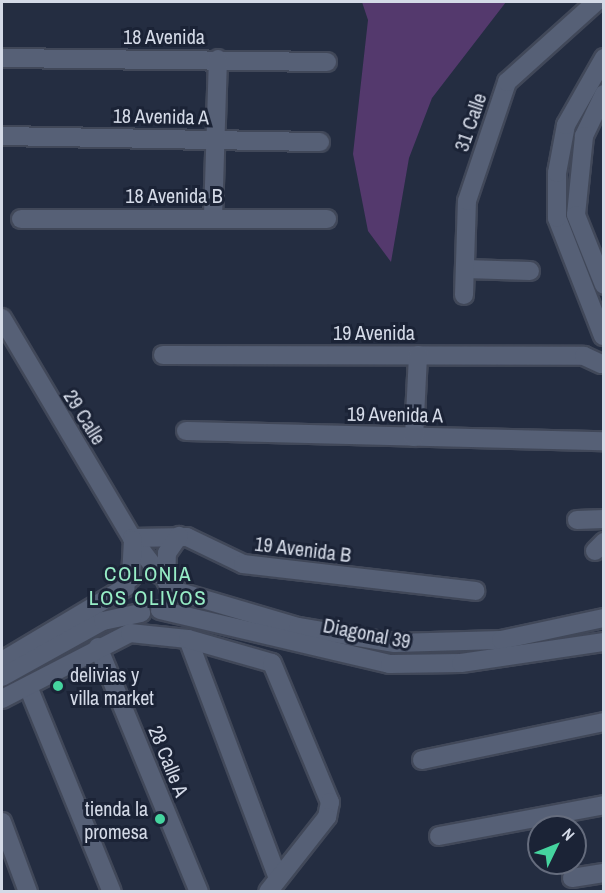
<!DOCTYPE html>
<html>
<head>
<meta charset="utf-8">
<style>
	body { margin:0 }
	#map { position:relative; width:605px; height:893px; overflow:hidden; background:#242d41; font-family:"Archivo Narrow",sans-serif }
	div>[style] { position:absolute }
	.green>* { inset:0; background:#54396d }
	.roads { filter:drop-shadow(2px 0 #414859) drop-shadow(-2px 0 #414859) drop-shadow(0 2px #414859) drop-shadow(0 -2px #414859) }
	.minor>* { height:18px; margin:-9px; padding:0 9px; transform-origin:9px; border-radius:9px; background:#566076 }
	.dots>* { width:16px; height:16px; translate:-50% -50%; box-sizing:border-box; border:3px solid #1b2336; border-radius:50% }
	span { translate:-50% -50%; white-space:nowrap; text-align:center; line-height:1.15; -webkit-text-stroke:6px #1b2336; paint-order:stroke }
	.street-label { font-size:20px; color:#d4dae7 }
	.poi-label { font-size:20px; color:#d4dae7 }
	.left { translate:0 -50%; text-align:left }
	.right { translate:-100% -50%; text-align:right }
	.neighbourhood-label { font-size:21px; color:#97edc6; letter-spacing:1.5px }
	.frame { position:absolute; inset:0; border:3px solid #d4dae7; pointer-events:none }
	.north { position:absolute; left:527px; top:815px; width:60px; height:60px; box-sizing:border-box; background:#1b2336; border:2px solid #656c7d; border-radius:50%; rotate:47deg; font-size:16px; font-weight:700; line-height:24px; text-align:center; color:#d4dae7 }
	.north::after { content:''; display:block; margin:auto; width:21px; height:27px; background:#45d49f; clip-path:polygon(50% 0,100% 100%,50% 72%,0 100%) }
</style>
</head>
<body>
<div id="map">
	<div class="green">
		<i style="clip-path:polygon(362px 2px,506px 2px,432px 98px,409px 158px,391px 262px,368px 231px,353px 154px,368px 20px)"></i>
	</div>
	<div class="roads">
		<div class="minor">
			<i style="left:2px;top:58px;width:325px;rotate:0.7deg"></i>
			<i style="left:604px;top:94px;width:47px;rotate:115.5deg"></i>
			<i style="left:584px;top:136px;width:79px;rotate:95.8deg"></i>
			<i style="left:576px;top:215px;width:75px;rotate:68.2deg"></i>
			<i style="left:2px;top:136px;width:318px;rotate:1.1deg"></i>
			<i style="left:213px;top:217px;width:158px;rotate:-88.2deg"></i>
			<i style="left:21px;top:219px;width:306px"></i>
			<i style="left:465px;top:269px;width:65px;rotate:1.8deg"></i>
			<i style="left:464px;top:295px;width:94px;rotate:-88.2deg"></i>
			<i style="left:467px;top:201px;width:126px;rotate:-71.4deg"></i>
			<i style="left:507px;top:82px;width:120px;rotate:-42deg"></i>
			<i style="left:2px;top:318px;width:256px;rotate:59.4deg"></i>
			<i style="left:132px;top:538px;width:46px;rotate:52.9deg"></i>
			<i style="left:603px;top:336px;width:127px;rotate:-111.3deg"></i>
			<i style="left:557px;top:218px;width:45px;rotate:-90deg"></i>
			<i style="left:557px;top:173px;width:49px;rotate:-79.4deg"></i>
			<i style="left:566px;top:125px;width:77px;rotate:-60.4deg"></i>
			<i style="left:163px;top:355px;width:421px;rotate:0.1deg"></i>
			<i style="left:584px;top:356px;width:19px;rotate:25deg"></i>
			<i style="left:186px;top:431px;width:418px;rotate:1.4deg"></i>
			<i style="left:414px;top:437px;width:82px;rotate:-87.2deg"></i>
			<i style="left:577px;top:520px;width:27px;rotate:-2deg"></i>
			<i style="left:132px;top:538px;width:55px;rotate:-1deg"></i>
			<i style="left:187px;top:537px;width:62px;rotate:25.7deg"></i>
			<i style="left:243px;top:564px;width:234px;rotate:6.6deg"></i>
			<i style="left:595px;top:551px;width:13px;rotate:-45deg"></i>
			<i style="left:131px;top:578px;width:38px;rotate:-87deg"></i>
			<i style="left:166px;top:581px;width:28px;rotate:-88deg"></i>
			<i style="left:167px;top:553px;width:21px;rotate:-55deg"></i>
			<i style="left:169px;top:589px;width:134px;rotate:16.4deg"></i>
			<i style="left:298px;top:627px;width:98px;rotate:9.4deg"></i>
			<i style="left:395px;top:643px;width:106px;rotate:-1.6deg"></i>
			<i style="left:501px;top:640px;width:105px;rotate:-12.1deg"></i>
			<i style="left:160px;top:610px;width:236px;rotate:13.2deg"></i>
			<i style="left:390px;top:664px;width:71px;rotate:-0.8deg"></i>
			<i style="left:461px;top:663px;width:145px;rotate:-8.4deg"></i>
			<i style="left:188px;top:639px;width:255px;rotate:69.4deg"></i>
			<i style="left:98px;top:647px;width:265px;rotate:67.6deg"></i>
			<i style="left:2px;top:661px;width:144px;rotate:-30.8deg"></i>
			<i style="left:2px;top:677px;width:115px;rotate:-29deg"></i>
			<i style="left:103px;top:621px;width:39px;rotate:-12deg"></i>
			<i style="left:29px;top:689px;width:219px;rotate:67.8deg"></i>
			<i style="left:2px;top:699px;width:144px;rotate:-27.3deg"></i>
			<i style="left:130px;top:633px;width:58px;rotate:5.9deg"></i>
			<i style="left:188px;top:639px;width:87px;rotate:15.9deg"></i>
			<i style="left:272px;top:663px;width:151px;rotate:67.4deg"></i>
			<i style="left:330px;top:802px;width:15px;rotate:101deg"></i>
			<i style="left:327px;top:817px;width:95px;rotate:128.2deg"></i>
			<i style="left:422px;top:760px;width:186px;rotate:-11.8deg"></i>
			<i style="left:2px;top:822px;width:75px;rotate:69.6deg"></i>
			<i style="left:439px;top:836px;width:168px;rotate:-10.6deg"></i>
			<i style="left:572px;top:878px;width:32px;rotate:-9deg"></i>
		</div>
	</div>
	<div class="dots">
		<i style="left:58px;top:686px;background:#45d49f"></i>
		<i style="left:160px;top:819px;background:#45d49f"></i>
	</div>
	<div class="street-label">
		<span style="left:164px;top:36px">18 Avenida</span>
		<span style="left:161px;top:116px;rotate:1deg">18 Avenida A</span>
		<span style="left:470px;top:122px;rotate:-71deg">31 Calle</span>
		<span style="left:174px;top:195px">18 Avenida B</span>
		<span style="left:374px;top:332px">19 Avenida</span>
		<span style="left:395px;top:414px;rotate:1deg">19 Avenida A</span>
		<span style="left:85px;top:417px;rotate:58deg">29 Calle</span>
		<span style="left:303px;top:549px;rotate:7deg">19 Avenida B</span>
		<span style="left:367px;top:633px;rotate:11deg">Diagonal 39</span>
		<span style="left:169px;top:761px;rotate:68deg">28 Calle A</span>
	</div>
	<div class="poi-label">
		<span class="left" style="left:70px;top:686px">delivias y<br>villa market</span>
		<span class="right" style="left:148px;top:820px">tienda la<br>promesa</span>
	</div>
	<div class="neighbourhood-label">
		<span style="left:148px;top:586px">COLONIA<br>LOS OLIVOS</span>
	</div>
	<div class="frame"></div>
	<div class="north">N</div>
</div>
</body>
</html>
